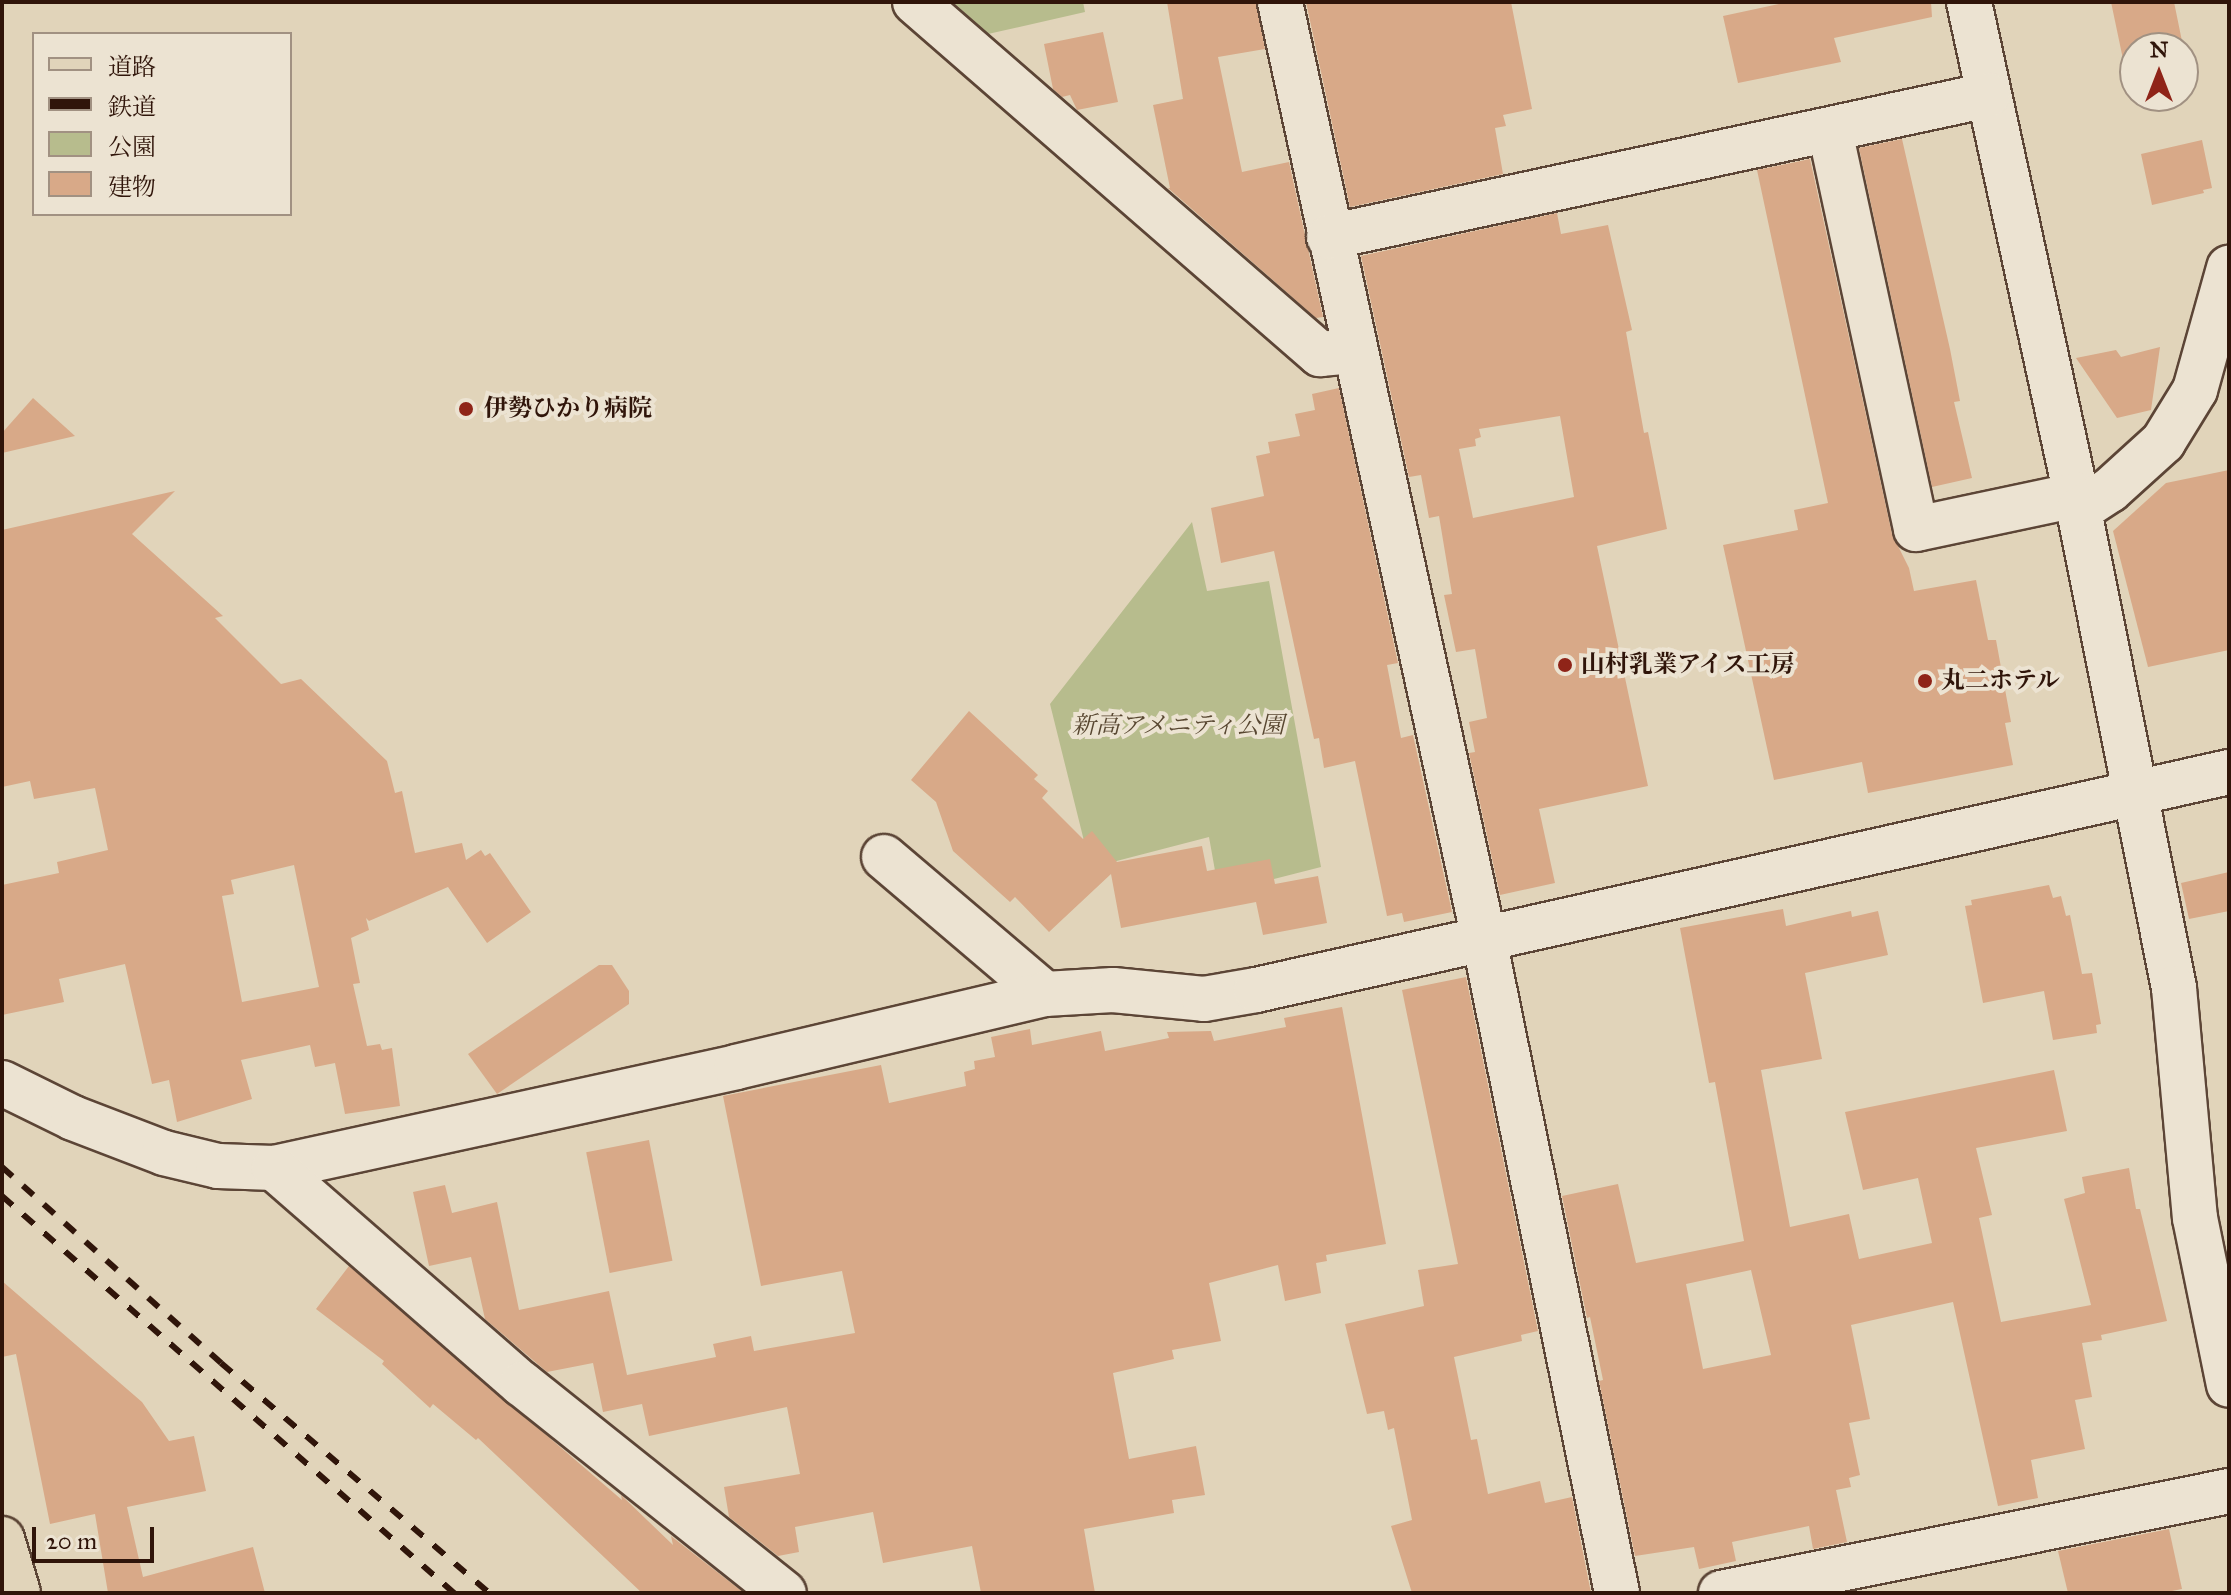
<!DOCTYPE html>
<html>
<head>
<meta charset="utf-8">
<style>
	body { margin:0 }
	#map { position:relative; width:2231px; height:1595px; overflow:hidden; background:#e1d4ba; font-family:"IM FELL Great Primer","Noto Serif JP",serif }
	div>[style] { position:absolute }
	.green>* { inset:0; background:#b7bc8d }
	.building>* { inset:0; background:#d8a988; transform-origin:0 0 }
	.roads { filter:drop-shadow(2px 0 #5c4536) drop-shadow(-2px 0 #5c4536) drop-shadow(0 2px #5c4536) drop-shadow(0 -2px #5c4536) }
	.minor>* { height:44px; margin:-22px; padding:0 22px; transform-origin:22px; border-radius:22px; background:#ece3d2 }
	.major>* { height:44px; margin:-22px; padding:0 22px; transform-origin:22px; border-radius:22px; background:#e1d4ba }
	.rail>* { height:6px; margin-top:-3px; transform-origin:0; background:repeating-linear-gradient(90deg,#30150a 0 14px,transparent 0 28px) }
	.dots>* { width:22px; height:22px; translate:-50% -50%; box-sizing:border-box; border:4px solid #ece3d2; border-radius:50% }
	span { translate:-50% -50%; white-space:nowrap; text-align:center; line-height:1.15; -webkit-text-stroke:8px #ece3d2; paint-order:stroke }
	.poi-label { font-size:24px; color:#30150a; font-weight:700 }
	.left { translate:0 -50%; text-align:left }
	.park-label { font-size:24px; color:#584731; font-style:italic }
	.frame { position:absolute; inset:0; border:4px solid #30150a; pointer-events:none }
	.legend { position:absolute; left:32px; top:32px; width:260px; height:184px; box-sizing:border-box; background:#ece3d2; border:2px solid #a19182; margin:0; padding:10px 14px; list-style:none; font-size:24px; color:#30150a }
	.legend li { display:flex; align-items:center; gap:16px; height:40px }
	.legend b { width:40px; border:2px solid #a19182 }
	.north { position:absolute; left:2119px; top:32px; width:80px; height:80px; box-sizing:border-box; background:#ece3d2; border:2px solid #a19182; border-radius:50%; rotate:0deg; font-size:22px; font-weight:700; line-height:32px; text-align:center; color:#30150a }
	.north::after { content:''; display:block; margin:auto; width:28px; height:36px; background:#8f2418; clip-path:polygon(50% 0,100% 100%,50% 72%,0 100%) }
	.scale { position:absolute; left:32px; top:1527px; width:122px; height:36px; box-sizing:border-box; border:4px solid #30150a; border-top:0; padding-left:10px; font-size:24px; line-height:28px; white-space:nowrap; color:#30150a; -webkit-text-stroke:6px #ece3d2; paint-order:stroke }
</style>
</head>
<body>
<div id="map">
	<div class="green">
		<i style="clip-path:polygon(953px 2px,1083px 2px,1085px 12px,988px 34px)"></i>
		<i style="clip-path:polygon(1192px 522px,1207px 591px,1269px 581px,1321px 867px,1219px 893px,1209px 837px,1105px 864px,1086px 849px,1050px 704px)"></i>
	</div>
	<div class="building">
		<i style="clip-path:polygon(1167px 2px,1256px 2px,1265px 49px,1218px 57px,1242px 172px,1289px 162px,1323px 317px,1316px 318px,1168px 188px,1170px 188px,1153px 105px,1183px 99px)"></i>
		<i style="clip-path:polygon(1306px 2px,1511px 2px,1532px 109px,1503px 115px,1506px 126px,1495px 128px,1503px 174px,1350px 207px)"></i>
		<i style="clip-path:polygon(1788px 2px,1931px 2px,1932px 17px,1834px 38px,1841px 62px,1738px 83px,1723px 16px)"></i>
		<i style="clip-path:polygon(2111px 2px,2174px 2px,2184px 51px,2135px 48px,2135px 61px,2124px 64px)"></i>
		<i style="clip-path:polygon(1103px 32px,1118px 102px,1077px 110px,1070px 95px,1062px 97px,1053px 89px,1044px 44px)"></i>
		<i style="clip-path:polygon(1902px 139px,1950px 349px,1960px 401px,1954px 402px,1972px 478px,1932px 487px,1859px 148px)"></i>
		<i style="clip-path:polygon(2202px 140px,2212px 188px,2203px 190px,2204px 193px,2152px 205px,2141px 154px)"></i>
		<i style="clip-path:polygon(1810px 159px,1892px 534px,1909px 568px,1914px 591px,1976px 580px,1988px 640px,1996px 640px,2011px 722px,2005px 723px,2013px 765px,1868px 793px,1862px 762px,1774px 780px,1723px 545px,1798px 530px,1794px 510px,1828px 503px,1757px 170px)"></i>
		<i style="clip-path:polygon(evenodd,1557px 213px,1561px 234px,1608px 225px,1632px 330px,1626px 332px,1644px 433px,1648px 432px,1667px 529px,1597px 546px,1648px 786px,1539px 809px,1555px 883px,1500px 895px,1469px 753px,1475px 752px,1469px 722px,1487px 718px,1475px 649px,1456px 652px,1444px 595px,1452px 594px,1439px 516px,1429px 518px,1421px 475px,1409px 477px,1361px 256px,1557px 213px,1560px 416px,1574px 497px,1473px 518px,1459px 449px,1476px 446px,1475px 439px,1481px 437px,1479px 429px,1560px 416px)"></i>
		<i style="clip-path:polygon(2160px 347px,2151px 410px,2117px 418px,2076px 358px,2116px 350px,2121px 357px)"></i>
		<i style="clip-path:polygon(1339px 388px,1398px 663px,1387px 665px,1401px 738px,1413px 735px,1452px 912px,1404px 922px,1402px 913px,1387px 916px,1355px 761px,1324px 768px,1319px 738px,1314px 739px,1274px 551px,1221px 563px,1211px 508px,1264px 496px,1256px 456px,1270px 453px,1268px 442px,1300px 436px,1295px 414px,1315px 410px,1312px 394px)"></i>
		<i style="clip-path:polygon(33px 398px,75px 436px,2px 453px,2px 433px)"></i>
		<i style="clip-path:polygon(2229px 470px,2229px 650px,2148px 667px,2113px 531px,2166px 483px)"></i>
		<i style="clip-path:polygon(evenodd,175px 491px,132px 534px,223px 616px,215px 618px,281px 684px,301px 679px,387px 761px,395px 793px,402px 791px,415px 853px,462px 843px,466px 860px,481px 850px,485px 856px,490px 853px,531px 912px,487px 943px,448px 887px,369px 921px,366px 918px,369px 930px,351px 938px,360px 983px,353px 984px,367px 1046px,380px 1044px,382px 1050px,392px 1048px,400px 1106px,345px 1114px,335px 1063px,315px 1067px,310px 1045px,241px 1060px,252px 1099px,177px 1122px,169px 1080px,152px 1084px,125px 964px,59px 979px,64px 1002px,2px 1015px,2px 885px,59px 873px,57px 862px,108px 850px,95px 788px,34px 799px,30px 781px,2px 787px,2px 530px,175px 491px,294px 865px,319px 987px,242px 1002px,222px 896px,234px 894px,231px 880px,294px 865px)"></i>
		<i style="clip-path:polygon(969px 711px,1038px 775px,1034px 779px,1048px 791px,1042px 798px,1083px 839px,1092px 831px,1117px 862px,1202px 846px,1207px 871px,1270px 859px,1275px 884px,1318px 876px,1327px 923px,1263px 935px,1256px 902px,1121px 928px,1111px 874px,1049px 932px,1015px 897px,1010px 902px,953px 851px,936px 802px,911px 780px)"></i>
		<i style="clip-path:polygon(2229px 872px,2229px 911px,2189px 919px,2181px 883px)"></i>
		<i style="clip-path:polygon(2049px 885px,2053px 898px,2061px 896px,2066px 916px,2070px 915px,2082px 974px,2092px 973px,2101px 1024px,2096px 1025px,2097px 1033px,2053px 1040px,2044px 991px,1983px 1003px,1965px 906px,1972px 905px,1971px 900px)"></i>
		<i style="clip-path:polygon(evenodd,1783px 909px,1786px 926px,1851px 911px,1852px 917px,1878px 911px,1888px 955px,1805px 973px,1822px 1059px,1761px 1070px,1790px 1227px,1849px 1214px,1859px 1259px,1932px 1243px,1918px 1178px,1863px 1190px,1845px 1112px,2054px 1070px,2067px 1131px,1976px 1148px,1992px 1215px,1979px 1218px,2001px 1322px,2091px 1305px,2064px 1199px,2085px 1193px,2082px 1177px,2129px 1168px,2136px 1209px,2140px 1209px,2167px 1321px,2101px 1335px,2102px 1340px,2082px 1343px,2092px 1397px,2075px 1400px,2085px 1449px,2031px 1460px,2038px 1498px,1998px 1506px,1953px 1302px,1851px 1325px,1870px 1419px,1849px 1423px,1860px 1475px,1849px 1478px,1851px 1487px,1836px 1490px,1847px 1542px,1813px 1549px,1809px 1526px,1732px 1542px,1736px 1561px,1699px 1569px,1694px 1547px,1635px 1556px,1599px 1381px,1603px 1380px,1590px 1317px,1587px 1318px,1562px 1196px,1618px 1184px,1636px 1263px,1744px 1241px,1715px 1082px,1709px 1083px,1680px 928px,1783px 909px,1751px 1270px,1771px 1355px,1703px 1369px,1686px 1284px,1751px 1270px)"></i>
		<i style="clip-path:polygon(599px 965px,612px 965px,629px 991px,629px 1004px,497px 1094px,468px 1054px)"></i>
		<i style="clip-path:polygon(1466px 977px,1538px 1331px,1521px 1335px,1522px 1341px,1454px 1357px,1471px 1440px,1477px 1439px,1488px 1494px,1540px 1481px,1545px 1503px,1572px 1497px,1591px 1593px,1412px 1593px,1391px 1526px,1412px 1520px,1394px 1428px,1388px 1430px,1384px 1411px,1367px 1414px,1345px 1324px,1424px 1306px,1418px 1270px,1458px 1264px,1402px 990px)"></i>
		<i style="clip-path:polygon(1342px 1007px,1386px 1244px,1326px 1255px,1327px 1261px,1316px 1263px,1321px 1293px,1285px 1301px,1278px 1265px,1209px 1283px,1221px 1341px,1172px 1350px,1174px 1359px,1113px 1373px,1129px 1459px,1196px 1446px,1205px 1495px,1172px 1500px,1174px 1513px,1084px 1529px,1095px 1593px,981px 1593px,972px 1546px,883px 1563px,873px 1512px,795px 1527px,799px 1552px,778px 1556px,729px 1517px,724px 1487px,800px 1474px,787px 1407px,649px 1436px,642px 1404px,603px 1412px,593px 1363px,547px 1372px,485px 1319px,471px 1257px,429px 1266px,413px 1192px,445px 1185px,452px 1213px,497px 1202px,519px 1310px,609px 1291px,627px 1375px,716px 1357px,713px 1344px,751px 1336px,754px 1351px,855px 1333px,842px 1271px,761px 1286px,723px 1096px,881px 1065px,889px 1103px,966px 1086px,964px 1072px,975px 1069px,974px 1061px,995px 1057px,991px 1037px,1030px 1029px,1032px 1045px,1101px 1031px,1105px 1051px,1169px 1038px,1167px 1032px,1211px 1031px,1214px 1041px,1286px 1027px,1284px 1018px)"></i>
		<i style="left:649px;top:1140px;width:123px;height:64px;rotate:79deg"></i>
		<i style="clip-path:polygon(349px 1266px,622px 1500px,621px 1495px,673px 1545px,671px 1536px,744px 1593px,642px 1593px,478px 1438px,476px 1440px,433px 1404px,430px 1408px,382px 1364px,384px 1361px,316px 1309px)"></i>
		<i style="clip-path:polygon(2px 1281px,142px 1402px,169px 1441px,194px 1436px,206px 1491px,127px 1507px,143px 1577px,253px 1547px,265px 1593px,108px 1593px,95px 1514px,50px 1524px,16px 1354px,2px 1357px)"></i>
		<i style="clip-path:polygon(2169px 1529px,2182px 1589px,2162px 1593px,2068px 1593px,2058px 1551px)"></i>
	</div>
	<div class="roads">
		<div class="minor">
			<i style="left:915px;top:2px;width:537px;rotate:41deg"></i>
			<i style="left:1320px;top:354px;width:34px;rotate:-5deg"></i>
			<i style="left:1280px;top:2px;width:959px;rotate:77.72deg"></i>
			<i style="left:1484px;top:939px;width:667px;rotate:78.5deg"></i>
			<i style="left:1969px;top:2px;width:504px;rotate:77.75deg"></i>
			<i style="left:2076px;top:495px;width:503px;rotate:78.76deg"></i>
			<i style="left:2174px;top:988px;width:231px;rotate:84.8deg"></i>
			<i style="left:2195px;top:1218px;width:170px;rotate:78.5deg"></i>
			<i style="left:1830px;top:131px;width:407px;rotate:77.8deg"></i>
			<i style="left:1916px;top:529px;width:164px;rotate:-12deg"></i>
			<i style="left:1329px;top:237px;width:674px;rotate:-12.16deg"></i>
			<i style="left:2079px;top:510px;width:37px;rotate:-33deg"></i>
			<i style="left:2110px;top:490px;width:72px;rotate:-42.2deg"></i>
			<i style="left:2163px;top:442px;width:61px;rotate:-58.4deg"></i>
			<i style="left:2195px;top:390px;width:127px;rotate:-74.4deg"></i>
			<i style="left:884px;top:857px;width:211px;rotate:40.4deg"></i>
			<i style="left:2px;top:1083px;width:79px;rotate:26.2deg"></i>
			<i style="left:73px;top:1118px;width:97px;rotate:21deg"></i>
			<i style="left:164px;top:1153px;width:56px;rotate:13.5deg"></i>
			<i style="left:218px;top:1166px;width:56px;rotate:2deg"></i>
			<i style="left:274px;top:1168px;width:473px;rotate:-12.3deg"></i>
			<i style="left:736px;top:1067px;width:318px;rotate:-13.3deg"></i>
			<i style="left:1045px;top:994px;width:68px;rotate:-3.4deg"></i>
			<i style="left:1113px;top:990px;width:91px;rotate:5.6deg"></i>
			<i style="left:1204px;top:999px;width:53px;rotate:-9.8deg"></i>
			<i style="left:1256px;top:990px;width:997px;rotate:-12.63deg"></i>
			<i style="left:274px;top:1168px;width:329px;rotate:41.1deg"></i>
			<i style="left:522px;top:1384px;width:335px;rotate:38.6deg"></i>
			<i style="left:1721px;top:1593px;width:518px;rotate:-11.35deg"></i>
		</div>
		<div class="major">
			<i style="left:2px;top:1539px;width:56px;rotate:73.5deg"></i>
		</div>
	</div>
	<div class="rail">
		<i style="left:2px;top:1167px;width:294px;rotate:41.8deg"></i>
		<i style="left:221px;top:1363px;width:353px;rotate:40.6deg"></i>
		<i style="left:2px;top:1196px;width:602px;rotate:41.29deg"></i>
	</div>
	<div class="dots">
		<i style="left:466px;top:409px;background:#8f2418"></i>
		<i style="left:1565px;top:665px;background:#8f2418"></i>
		<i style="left:1925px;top:681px;background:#8f2418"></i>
	</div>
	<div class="poi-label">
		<span class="left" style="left:484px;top:409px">伊勢ひかり病院</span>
		<span class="left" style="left:1581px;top:665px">山村乳業アイス工房</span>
		<span class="left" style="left:1941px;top:681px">丸二ホテル</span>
	</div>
	<div class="park-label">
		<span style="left:1178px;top:726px">新高アメニティ公園</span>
	</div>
	<div class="frame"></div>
	<ul class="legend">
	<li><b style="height:10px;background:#e1d4ba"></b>道路</li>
	<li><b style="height:10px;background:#30150a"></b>鉄道</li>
	<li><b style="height:22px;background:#b7bc8d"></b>公園</li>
	<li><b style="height:22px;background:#d8a988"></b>建物</li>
	</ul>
	<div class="north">N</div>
	<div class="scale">20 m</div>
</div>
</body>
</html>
